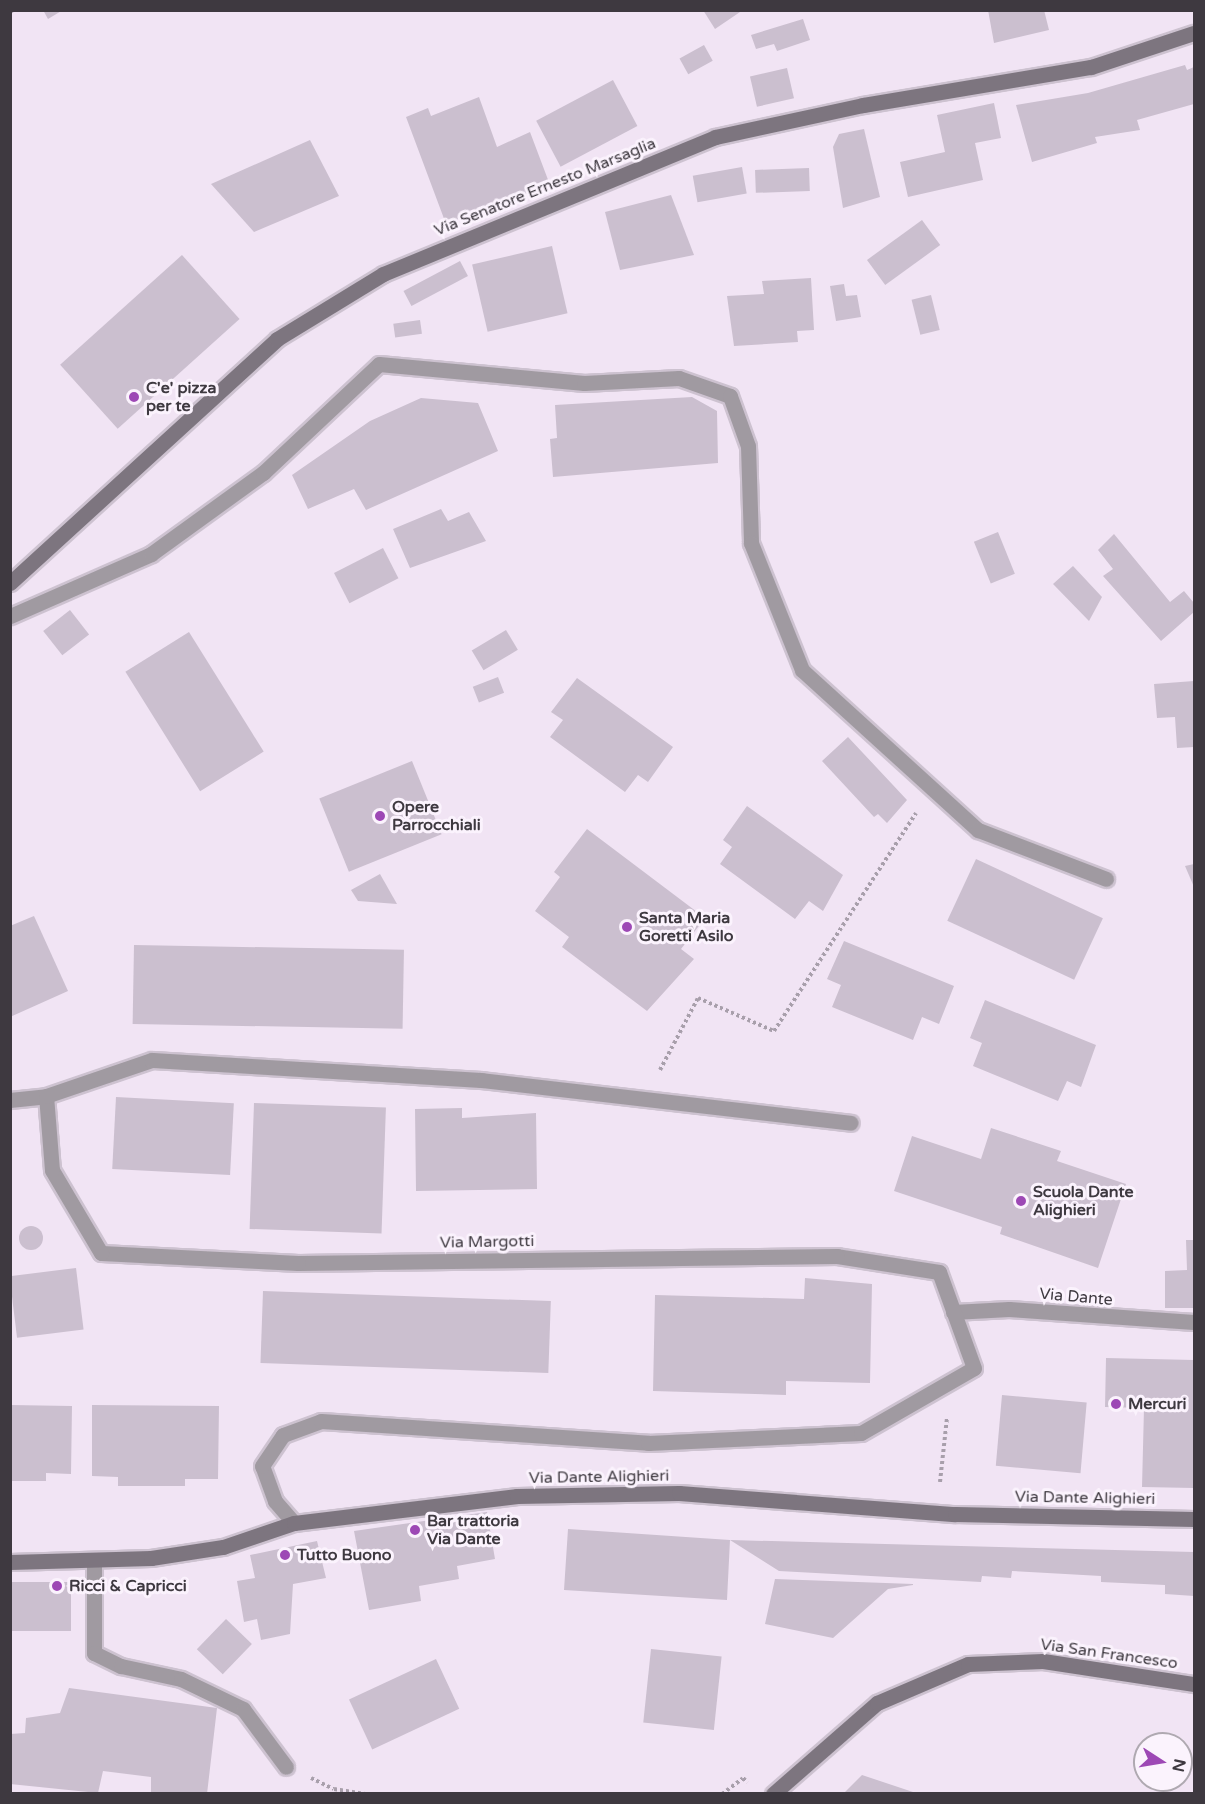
<!DOCTYPE html>
<html>
<head>
<meta charset="utf-8">
<style>
	body { margin:0 }
	#map { position:relative; width:1205px; height:1804px; overflow:hidden; background:#f1e4f4; font-family:"Varela Round",sans-serif }
	div>[style] { position:absolute }
	.building>* { inset:0; background:#cbbfcf; transform-origin:0 0 }
	.round { border-radius:50% }
	.path>* { height:4px; margin-top:-2px; transform-origin:0; background:repeating-linear-gradient(90deg,#a89fab 0 3px,transparent 0 6px) }
	.roads { filter:drop-shadow(2px 0 #cdc2d0) drop-shadow(-2px 0 #cdc2d0) drop-shadow(0 2px #cdc2d0) drop-shadow(0 -2px #cdc2d0) }
	.street>* { height:15px; margin:-7.5px; padding:0 7.5px; transform-origin:7.5px; border-radius:7.5px; background:#a09aa1 }
	.secondary>* { height:15px; margin:-7.5px; padding:0 7.5px; transform-origin:7.5px; border-radius:7.5px; background:#7d757f }
	.dots>* { width:16px; height:16px; translate:-50% -50%; box-sizing:border-box; border:3px solid #fbf3fd; border-radius:50% }
	span { translate:-50% -50%; white-space:nowrap; text-align:center; line-height:1.15; -webkit-text-stroke:6px #fbf3fd; paint-order:stroke }
	.street-label { font-size:16px; color:#3e3940 }
	.poi-label { font-size:16px; color:#3e3940; font-weight:700 }
	.left { translate:0 -50%; text-align:left }
	.frame { position:absolute; inset:0; border:12px solid #3e3940; pointer-events:none }
	.north { position:absolute; left:1133px; top:1732px; width:60px; height:60px; box-sizing:border-box; background:#fbf3fd; border:2px solid #afa9b1; border-radius:50%; rotate:102deg; font-size:16px; font-weight:700; line-height:24px; text-align:center; color:#3e3940 }
	.north::after { content:''; display:block; margin:auto; width:21px; height:27px; background:#9d48b5; clip-path:polygon(50% 0,100% 100%,50% 72%,0 100%) }
</style>
</head>
<body>
<div id="map">
	<div class="building">
		<i style="clip-path:polygon(43px 10px,63px 10px,48px 19px)"></i>
		<i style="clip-path:polygon(703px 10px,743px 10px,715px 29px)"></i>
		<i style="clip-path:polygon(988px 10px,1044px 10px,1049px 30px,994px 43px)"></i>
		<i style="clip-path:polygon(803px 19px,810px 40px,777px 51px,774px 44px,756px 49px,751px 35px)"></i>
		<i style="left:704px;top:45px;width:18px;height:28px;rotate:61deg"></i>
		<i style="clip-path:polygon(1185px 65px,1187px 70px,1194px 67px,1194px 104px,1137px 120px,1140px 130px,1095px 137px,1097px 143px,1032px 162px,1016px 105px,1088px 93px)"></i>
		<i style="left:787px;top:68px;width:31px;height:38px;rotate:77deg"></i>
		<i style="left:613px;top:80px;width:52px;height:87px;rotate:62deg"></i>
		<i style="clip-path:polygon(479px 97px,497px 147px,530px 132px,550px 185px,446px 224px,406px 117px,428px 108px,431px 116px)"></i>
		<i style="clip-path:polygon(994px 103px,1001px 138px,975px 143px,983px 180px,908px 197px,900px 162px,945px 152px,937px 115px)"></i>
		<i style="clip-path:polygon(864px 129px,880px 197px,843px 208px,833px 147px,839px 134px)"></i>
		<i style="clip-path:polygon(310px 140px,339px 196px,254px 232px,211px 184px)"></i>
		<i style="left:742px;top:167px;width:27px;height:50px;rotate:80deg"></i>
		<i style="left:809px;top:168px;width:23px;height:54px;rotate:88deg"></i>
		<i style="clip-path:polygon(671px 195px,694px 255px,620px 270px,605px 212px)"></i>
		<i style="left:922px;top:220px;width:31px;height:68px;rotate:54deg"></i>
		<i style="left:552px;top:246px;width:69px;height:82px;rotate:77deg"></i>
		<i style="left:182px;top:255px;width:86px;height:164px;rotate:48deg"></i>
		<i style="left:460px;top:261px;width:17px;height:64px;rotate:62deg"></i>
		<i style="clip-path:polygon(811px 278px,814px 330px,797px 331px,798px 342px,734px 346px,727px 296px,764px 294px,762px 281px)"></i>
		<i style="clip-path:polygon(844px 284px,846px 296px,857px 295px,861px 317px,836px 321px,830px 286px)"></i>
		<i style="left:931px;top:295px;width:36px;height:20px;rotate:76deg"></i>
		<i style="left:420px;top:320px;width:14px;height:27px;rotate:82deg"></i>
		<i style="clip-path:polygon(692px 397px,717px 411px,718px 463px,553px 477px,550px 439px,557px 438px,555px 405px)"></i>
		<i style="clip-path:polygon(421px 398px,478px 403px,498px 451px,366px 510px,354px 489px,308px 509px,292px 475px,370px 421px)"></i>
		<i style="clip-path:polygon(441px 509px,448px 521px,469px 512px,486px 541px,410px 568px,393px 529px)"></i>
		<i style="left:998px;top:532px;width:45px;height:26px;rotate:68deg"></i>
		<i style="clip-path:polygon(1114px 534px,1170px 602px,1184px 591px,1194px 603px,1194px 612px,1161px 641px,1103px 576px,1113px 569px,1098px 550px)"></i>
		<i style="left:383px;top:548px;width:34px;height:55px;rotate:63deg"></i>
		<i style="clip-path:polygon(1073px 566px,1102px 597px,1089px 621px,1053px 584px)"></i>
		<i style="left:70px;top:610px;width:31px;height:34px;rotate:52deg"></i>
		<i style="left:506px;top:630px;width:23px;height:40px;rotate:59deg"></i>
		<i style="left:189px;top:632px;width:141px;height:75px;rotate:58deg"></i>
		<i style="left:498px;top:677px;width:17px;height:27px;rotate:69deg"></i>
		<i style="clip-path:polygon(577px 678px,673px 747px,648px 782px,638px 775px,625px 792px,550px 737px,563px 720px,551px 712px)"></i>
		<i style="clip-path:polygon(1194px 681px,1194px 747px,1177px 748px,1175px 717px,1157px 718px,1154px 684px)"></i>
		<i style="clip-path:polygon(848px 737px,907px 800px,887px 823px,878px 814px,874px 817px,822px 761px)"></i>
		<i style="left:412px;top:761px;width:79px;height:100px;rotate:68deg"></i>
		<i style="clip-path:polygon(747px 806px,843px 875px,823px 911px,809px 901px,795px 919px,720px 864px,732px 847px,723px 840px)"></i>
		<i style="clip-path:polygon(587px 829px,705px 918px,681px 949px,694px 959px,647px 1011px,562px 947px,569px 937px,535px 911px,560px 877px,554px 872px)"></i>
		<i style="left:976px;top:859px;width:140px;height:68px;rotate:25deg"></i>
		<i style="clip-path:polygon(1194px 864px,1194px 887px,1185px 866px)"></i>
		<i style="clip-path:polygon(380px 874px,397px 904px,358px 901px,351px 890px)"></i>
		<i style="clip-path:polygon(34px 916px,68px 991px,10px 1017px,10px 926px)"></i>
		<i style="clip-path:polygon(844px 941px,954px 986px,939px 1024px,922px 1017px,913px 1040px,832px 1007px,841px 985px,827px 979px)"></i>
		<i style="left:134px;top:945px;width:270px;height:79px;rotate:1deg"></i>
		<i style="clip-path:polygon(985px 1000px,1096px 1045px,1081px 1087px,1067px 1081px,1058px 1101px,973px 1066px,982px 1043px,970px 1038px)"></i>
		<i style="left:116px;top:1097px;width:118px;height:72px;rotate:3deg"></i>
		<i style="left:254px;top:1103px;width:132px;height:126px;rotate:2deg"></i>
		<i style="clip-path:polygon(462px 1108px,462px 1118px,536px 1113px,537px 1189px,416px 1191px,415px 1109px)"></i>
		<i style="clip-path:polygon(991px 1128px,1061px 1151px,1057px 1161px,1126px 1184px,1098px 1268px,1000px 1234px,1002px 1227px,894px 1191px,912px 1136px,981px 1159px)"></i>
		<i class="round" style="left:19px;top:1226px;width:24px;height:24px"></i>
		<i style="clip-path:polygon(1186px 1240px,1194px 1240px,1194px 1308px,1165px 1308px,1165px 1271px,1187px 1270px)"></i>
		<i style="left:76px;top:1268px;width:62px;height:67px;rotate:83deg"></i>
		<i style="clip-path:polygon(805px 1278px,872px 1284px,870px 1383px,786px 1381px,786px 1395px,653px 1391px,655px 1295px,804px 1299px)"></i>
		<i style="left:263px;top:1291px;width:288px;height:72px;rotate:2deg"></i>
		<i style="clip-path:polygon(1106px 1358px,1194px 1360px,1194px 1488px,1142px 1487px,1144px 1408px,1105px 1407px)"></i>
		<i style="left:1002px;top:1395px;width:85px;height:71px;rotate:5deg"></i>
		<i style="clip-path:polygon(10px 1405px,72px 1406px,71px 1474px,46px 1473px,46px 1481px,10px 1481px)"></i>
		<i style="clip-path:polygon(92px 1405px,219px 1406px,218px 1479px,185px 1479px,185px 1486px,118px 1486px,118px 1477px,92px 1476px)"></i>
		<i style="clip-path:polygon(487px 1512px,495px 1559px,457px 1566px,459px 1579px,419px 1586px,421px 1601px,369px 1610px,354px 1531px)"></i>
		<i style="clip-path:polygon(568px 1529px,730px 1540px,1194px 1552px,1194px 1596px,1165px 1594px,1165px 1585px,1101px 1582px,1101px 1576px,1012px 1571px,1011px 1578px,982px 1576px,981px 1582px,779px 1571px,730px 1540px,727px 1600px,564px 1590px)"></i>
		<i style="clip-path:polygon(317px 1541px,326px 1578px,293px 1584px,290px 1634px,261px 1640px,257px 1619px,244px 1622px,237px 1581px,255px 1578px,250px 1555px)"></i>
		<i style="clip-path:polygon(775px 1579px,913px 1584px,913px 1585px,888px 1589px,833px 1638px,765px 1624px)"></i>
		<i style="left:10px;top:1582px;width:61px;height:49px"></i>
		<i style="left:226px;top:1619px;width:36px;height:42px;rotate:44deg"></i>
		<i style="left:651px;top:1649px;width:71px;height:74px;rotate:6deg"></i>
		<i style="left:436px;top:1659px;width:55px;height:96px;rotate:65deg"></i>
		<i style="clip-path:polygon(69px 1688px,217px 1708px,207px 1794px,151px 1794px,151px 1777px,103px 1771px,98px 1793px,10px 1784px,10px 1734px,25px 1733px,26px 1718px,60px 1713px)"></i>
		<i style="clip-path:polygon(862px 1775px,916px 1793px,916px 1794px,843px 1794px)"></i>
	</div>
	<div class="path">
		<i style="left:10px;top:12px;width:4px;rotate:-34deg"></i>
		<i style="left:660px;top:1070px;width:81px;rotate:-62.2deg"></i>
		<i style="left:698px;top:998px;width:83px;rotate:23.5deg"></i>
		<i style="left:774px;top:1031px;width:260px;rotate:-56.9deg"></i>
		<i style="left:940px;top:1482px;width:64px;rotate:-83.8deg"></i>
		<i style="left:311px;top:1778px;width:25px;rotate:26deg"></i>
		<i style="left:334px;top:1789px;width:33px;rotate:9deg"></i>
		<i style="left:516px;top:1794px;width:29px"></i>
		<i style="left:722px;top:1794px;width:26px;rotate:-37deg"></i>
		<i style="left:743px;top:1778px;width:6px;rotate:45deg"></i>
	</div>
	<div class="roads">
		<div class="street">
			<i style="left:10px;top:616px;width:154px;rotate:-23.7deg"></i>
			<i style="left:151px;top:554px;width:138px;rotate:-35.9deg"></i>
			<i style="left:263px;top:473px;width:159px;rotate:-43.2deg"></i>
			<i style="left:379px;top:364px;width:206px;rotate:5.3deg"></i>
			<i style="left:584px;top:383px;width:95px;rotate:-3deg"></i>
			<i style="left:679px;top:378px;width:54px;rotate:19.4deg"></i>
			<i style="left:730px;top:396px;width:53px;rotate:70.2deg"></i>
			<i style="left:748px;top:446px;width:97px;rotate:88.2deg"></i>
			<i style="left:751px;top:543px;width:137px;rotate:68.1deg"></i>
			<i style="left:802px;top:670px;width:238px;rotate:42.3deg"></i>
			<i style="left:978px;top:830px;width:137px;rotate:20.9deg"></i>
			<i style="left:10px;top:1100px;width:36px;rotate:-6deg"></i>
			<i style="left:953px;top:1312px;width:56px;rotate:-3.1deg"></i>
			<i style="left:1009px;top:1309px;width:185px;rotate:4deg"></i>
			<i style="left:294px;top:1523px;width:29px;rotate:-131deg"></i>
			<i style="left:275px;top:1501px;width:37px;rotate:-110deg"></i>
			<i style="left:262px;top:1466px;width:37px;rotate:-56deg"></i>
			<i style="left:283px;top:1435px;width:40px;rotate:-20.2deg"></i>
			<i style="left:321px;top:1421px;width:328px;rotate:3.8deg"></i>
			<i style="left:648px;top:1443px;width:213px;rotate:-2.7deg"></i>
			<i style="left:861px;top:1433px;width:130px;rotate:-29.9deg"></i>
			<i style="left:974px;top:1368px;width:102px;rotate:-110deg"></i>
			<i style="left:939px;top:1272px;width:103px;rotate:-171.1deg"></i>
			<i style="left:837px;top:1256px;width:539px;rotate:179.26deg"></i>
			<i style="left:298px;top:1263px;width:197px;rotate:-177.1deg"></i>
			<i style="left:101px;top:1253px;width:96px;rotate:-120.6deg"></i>
			<i style="left:52px;top:1170px;width:74px;rotate:-94.6deg"></i>
			<i style="left:46px;top:1096px;width:112px;rotate:-18.8deg"></i>
			<i style="left:152px;top:1060px;width:330px;rotate:3.5deg"></i>
			<i style="left:481px;top:1080px;width:372px;rotate:6.6deg"></i>
			<i style="left:94px;top:1563px;width:90px;rotate:90deg"></i>
			<i style="left:94px;top:1653px;width:30px;rotate:26deg"></i>
			<i style="left:121px;top:1666px;width:61px;rotate:12.2deg"></i>
			<i style="left:181px;top:1679px;width:69px;rotate:25.8deg"></i>
			<i style="left:243px;top:1709px;width:72px;rotate:53.4deg"></i>
		</div>
		<div class="secondary">
			<i style="left:10px;top:583px;width:362px;rotate:-42.4deg"></i>
			<i style="left:277px;top:339px;width:124px;rotate:-31.5deg"></i>
			<i style="left:383px;top:274px;width:359px;rotate:-22.4deg"></i>
			<i style="left:715px;top:137px;width:151px;rotate:-12.2deg"></i>
			<i style="left:863px;top:105px;width:231px;rotate:-9.5deg"></i>
			<i style="left:1091px;top:67px;width:108px;rotate:-18.3deg"></i>
			<i style="left:10px;top:1562px;width:141px;rotate:-1.6deg"></i>
			<i style="left:151px;top:1558px;width:73px;rotate:-8.7deg"></i>
			<i style="left:223px;top:1547px;width:75px;rotate:-18.7deg"></i>
			<i style="left:294px;top:1523px;width:225px;rotate:-6.9deg"></i>
			<i style="left:517px;top:1496px;width:162px;rotate:-1.1deg"></i>
			<i style="left:679px;top:1493px;width:277px;rotate:4.4deg"></i>
			<i style="left:955px;top:1514px;width:239px;rotate:1.2deg"></i>
			<i style="left:773px;top:1794px;width:138px;rotate:-41.2deg"></i>
			<i style="left:877px;top:1703px;width:99px;rotate:-23.2deg"></i>
			<i style="left:968px;top:1664px;width:75px;rotate:-2.3deg"></i>
			<i style="left:1043px;top:1661px;width:153px;rotate:8.7deg"></i>
		</div>
	</div>
	<div class="dots">
		<i style="left:134px;top:397px;background:#9d48b5"></i>
		<i style="left:380px;top:816px;background:#9d48b5"></i>
		<i style="left:627px;top:927px;background:#9d48b5"></i>
		<i style="left:1021px;top:1201px;background:#9d48b5"></i>
		<i style="left:1116px;top:1404px;background:#9d48b5"></i>
		<i style="left:415px;top:1530px;background:#9d48b5"></i>
		<i style="left:285px;top:1555px;background:#9d48b5"></i>
		<i style="left:57px;top:1586px;background:#9d48b5"></i>
	</div>
	<div class="street-label">
		<span style="left:545px;top:187px;rotate:-22deg">Via Senatore Ernesto Marsaglia</span>
		<span style="left:487px;top:1242px;rotate:-1deg">Via Margotti</span>
		<span style="left:1076px;top:1297px;rotate:5deg">Via Dante</span>
		<span style="left:599px;top:1477px;rotate:-1deg">Via Dante Alighieri</span>
		<span style="left:1085px;top:1498px;rotate:1deg">Via Dante Alighieri</span>
		<span style="left:1109px;top:1654px;rotate:8deg">Via San Francesco</span>
	</div>
	<div class="poi-label">
		<span class="left" style="left:146px;top:397px">C'e' pizza<br>per te</span>
		<span class="left" style="left:392px;top:816px">Opere<br>Parrocchiali</span>
		<span class="left" style="left:639px;top:927px">Santa Maria<br>Goretti Asilo</span>
		<span class="left" style="left:1033px;top:1201px">Scuola Dante<br>Alighieri</span>
		<span class="left" style="left:1128px;top:1404px">Mercuri</span>
		<span class="left" style="left:427px;top:1530px">Bar trattoria<br>Via Dante</span>
		<span class="left" style="left:297px;top:1555px">Tutto Buono</span>
		<span class="left" style="left:69px;top:1586px">Ricci &amp; Capricci</span>
	</div>
	<div class="frame"></div>
	<div class="north">N</div>
</div>
</body>
</html>
